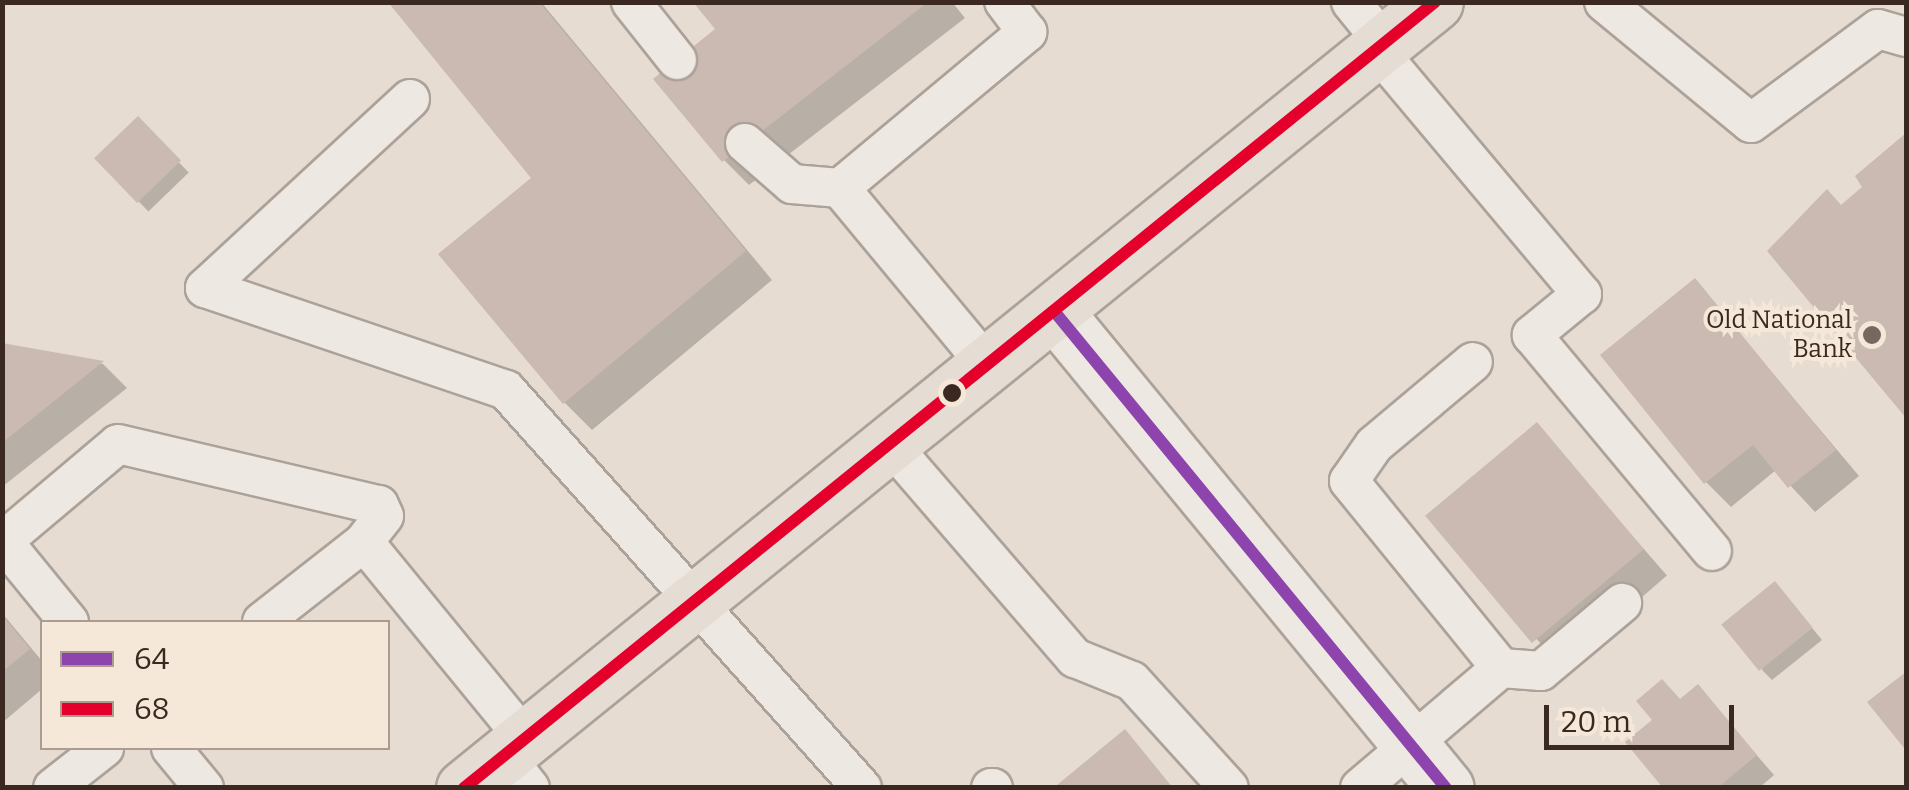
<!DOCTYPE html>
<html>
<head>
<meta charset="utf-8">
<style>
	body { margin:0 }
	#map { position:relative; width:1909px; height:790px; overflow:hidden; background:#e6dcd1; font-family:Bitter,serif }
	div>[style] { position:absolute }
	.shadow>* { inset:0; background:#0003; transform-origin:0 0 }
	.building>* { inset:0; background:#cabab2; transform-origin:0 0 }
	.roads { filter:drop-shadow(2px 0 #aca299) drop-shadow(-2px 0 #aca299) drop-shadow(0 2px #aca299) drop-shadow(0 -2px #aca299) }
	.service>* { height:38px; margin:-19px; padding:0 19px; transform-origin:19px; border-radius:19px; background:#eee8e2 }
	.minor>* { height:55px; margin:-27.5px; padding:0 27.5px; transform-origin:27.5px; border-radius:27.5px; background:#eee8e2 }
	.primary>* { height:55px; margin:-27.5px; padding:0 27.5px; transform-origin:27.5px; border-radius:27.5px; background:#e5ddd4 }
	.bus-1>* { height:12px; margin:-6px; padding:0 6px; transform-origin:6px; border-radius:6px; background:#8e44ad }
	.bus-2>* { height:12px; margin:-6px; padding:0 6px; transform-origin:6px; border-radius:6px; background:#e4002b }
	.dots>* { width:28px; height:28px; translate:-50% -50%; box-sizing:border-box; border:5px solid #f5e8d8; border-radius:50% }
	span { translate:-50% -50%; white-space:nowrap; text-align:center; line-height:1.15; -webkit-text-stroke:8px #f5e8d8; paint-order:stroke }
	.poi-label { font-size:25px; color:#3b2921 }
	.right { translate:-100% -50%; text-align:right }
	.frame { position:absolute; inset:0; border:5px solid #3b2921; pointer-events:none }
	.legend { position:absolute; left:40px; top:620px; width:350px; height:130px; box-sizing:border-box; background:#f5e8d8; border:2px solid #ab9c8f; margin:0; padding:12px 18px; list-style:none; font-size:30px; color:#3b2921 }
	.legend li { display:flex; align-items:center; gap:20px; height:50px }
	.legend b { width:50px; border:2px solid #ab9c8f }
	.scale { position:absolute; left:1544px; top:705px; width:190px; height:45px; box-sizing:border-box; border:5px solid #3b2921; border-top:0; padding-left:12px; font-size:30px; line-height:35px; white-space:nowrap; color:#3b2921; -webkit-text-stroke:8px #f5e8d8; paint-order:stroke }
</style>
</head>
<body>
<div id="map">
	<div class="shadow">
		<i style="clip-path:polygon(541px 2px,772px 280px,592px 430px,564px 402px,534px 179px,390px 4px)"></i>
		<i style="clip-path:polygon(696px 2px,952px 2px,965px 18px,749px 185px,724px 160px,718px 29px)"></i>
		<i style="left:138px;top:120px;width:73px;height:56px;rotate:46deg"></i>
		<i style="clip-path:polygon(1906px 136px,1906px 414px,1770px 251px,1842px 208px,1866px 187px,1858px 177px)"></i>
		<i style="clip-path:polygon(1695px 281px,1859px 476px,1815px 512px,1776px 470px,1731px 507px,1706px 482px)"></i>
		<i style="clip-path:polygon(2px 345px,103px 364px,127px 388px,2px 487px)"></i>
		<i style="left:1537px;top:426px;width:198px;height:140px;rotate:49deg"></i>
		<i style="clip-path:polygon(1785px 595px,1822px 640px,1772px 680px,1762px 670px)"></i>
		<i style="clip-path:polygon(2px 613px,42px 661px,42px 689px,2px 723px)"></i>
		<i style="clip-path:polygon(1698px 688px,1774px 775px,1759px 788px,1667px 788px,1682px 702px)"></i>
	</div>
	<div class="building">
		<i style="clip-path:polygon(388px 2px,539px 2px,746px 251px,563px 404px,438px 254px,531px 178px)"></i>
		<i style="clip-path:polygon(693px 2px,928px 2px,722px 162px,653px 79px,715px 29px)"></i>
		<i style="left:138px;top:116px;width:62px;height:61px;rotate:46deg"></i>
		<i style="clip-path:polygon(1906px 133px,1906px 418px,1767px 251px,1827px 189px,1841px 205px,1862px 187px,1855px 176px)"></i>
		<i style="clip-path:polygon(1695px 278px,1836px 450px,1788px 488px,1753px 445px,1704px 484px,1600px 355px)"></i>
		<i style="clip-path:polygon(2px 343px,104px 361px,2px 443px)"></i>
		<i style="left:1537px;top:422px;width:166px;height:146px;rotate:50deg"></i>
		<i style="left:1775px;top:581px;width:60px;height:69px;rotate:51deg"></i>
		<i style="clip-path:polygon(2px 615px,30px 649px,2px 672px)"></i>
		<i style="clip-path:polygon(1906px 672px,1906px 746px,1904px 748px,1867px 702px)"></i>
		<i style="clip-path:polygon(1662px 679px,1680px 699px,1698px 684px,1757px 755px,1717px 788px,1663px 788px,1625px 742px,1652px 720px,1636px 701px)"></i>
		<i style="clip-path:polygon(1125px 729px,1173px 788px,1059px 788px,1057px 785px)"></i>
	</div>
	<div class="roads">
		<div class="service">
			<i style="left:631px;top:2px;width:74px;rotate:51.6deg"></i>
			<i style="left:1351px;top:2px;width:54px;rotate:51deg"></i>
			<i style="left:1604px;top:2px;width:190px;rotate:39.5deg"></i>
			<i style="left:1751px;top:123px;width:158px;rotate:-36.5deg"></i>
			<i style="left:1878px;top:29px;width:29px;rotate:16deg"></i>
			<i style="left:1377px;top:50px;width:319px;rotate:50deg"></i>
			<i style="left:1582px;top:294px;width:65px;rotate:140.6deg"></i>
			<i style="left:1532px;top:335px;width:281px;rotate:50.2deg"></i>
			<i style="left:410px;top:99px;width:279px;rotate:137.3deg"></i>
			<i style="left:205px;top:288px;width:318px;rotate:18.7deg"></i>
			<i style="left:506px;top:390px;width:534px;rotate:48.19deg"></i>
			<i style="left:745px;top:143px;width:62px;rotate:41.1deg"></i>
			<i style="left:792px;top:184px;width:48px;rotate:4.8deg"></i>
			<i style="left:987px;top:365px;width:230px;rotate:-129.7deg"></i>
			<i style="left:840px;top:188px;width:244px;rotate:-39.8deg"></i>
			<i style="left:1027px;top:32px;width:38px;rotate:-127deg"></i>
			<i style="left:890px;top:444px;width:283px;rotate:49.2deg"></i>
			<i style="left:1075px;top:658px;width:61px;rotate:22deg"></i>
			<i style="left:1132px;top:681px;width:144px;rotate:47.8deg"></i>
			<i style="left:69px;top:622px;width:104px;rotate:-129.2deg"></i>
			<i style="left:3px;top:541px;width:150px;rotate:-40.1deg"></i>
			<i style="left:118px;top:444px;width:268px;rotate:13.2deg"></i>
			<i style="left:379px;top:505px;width:12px;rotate:66deg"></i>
			<i style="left:384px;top:516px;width:33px;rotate:128deg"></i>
			<i style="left:262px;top:622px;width:130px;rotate:-38.1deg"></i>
			<i style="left:364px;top:542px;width:254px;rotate:50.7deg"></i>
			<i style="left:1501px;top:668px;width:40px;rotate:4.3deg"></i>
			<i style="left:1541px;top:671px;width:106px;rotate:-40deg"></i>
			<i style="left:171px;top:748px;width:52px;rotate:50.5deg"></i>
			<i style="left:504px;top:755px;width:42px;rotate:51.8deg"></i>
			<i style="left:53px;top:788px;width:65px;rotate:-38.1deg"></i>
			<i style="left:991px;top:788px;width:2px"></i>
			<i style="left:1360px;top:788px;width:185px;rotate:-40.4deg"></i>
			<i style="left:1501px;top:668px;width:241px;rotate:-129.1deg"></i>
			<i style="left:1349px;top:481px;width:44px;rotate:-55.2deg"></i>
			<i style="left:1374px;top:445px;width:129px;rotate:-40deg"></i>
		</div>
		<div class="minor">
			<i style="left:1054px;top:311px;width:617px;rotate:50.59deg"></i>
		</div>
		<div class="primary">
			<i style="left:464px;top:788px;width:1249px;rotate:-38.99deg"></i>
		</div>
	</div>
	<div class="bus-1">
		<i style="left:1054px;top:311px;width:617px;rotate:50.59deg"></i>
	</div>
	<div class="bus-2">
		<i style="left:464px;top:788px;width:1249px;rotate:-38.99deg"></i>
	</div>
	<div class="dots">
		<i style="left:1872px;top:335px;background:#77685f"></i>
		<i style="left:952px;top:393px;background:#3b2921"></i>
	</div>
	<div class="poi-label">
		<span class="right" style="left:1852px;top:335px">Old National<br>Bank</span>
	</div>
	<div class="frame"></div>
	<ul class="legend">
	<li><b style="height:12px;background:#8e44ad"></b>64</li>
	<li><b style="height:12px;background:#e4002b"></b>68</li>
	</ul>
	<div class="scale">20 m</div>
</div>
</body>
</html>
